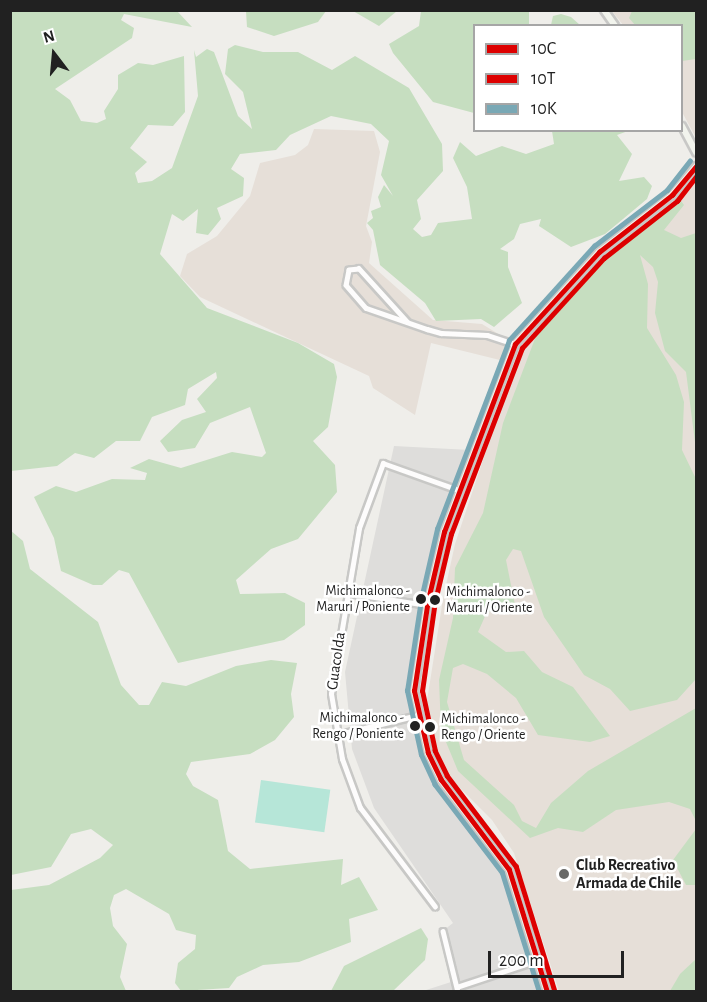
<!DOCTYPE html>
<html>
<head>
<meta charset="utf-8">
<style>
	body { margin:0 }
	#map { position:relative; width:707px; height:1002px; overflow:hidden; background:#efeeea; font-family:"Alegreya Sans",sans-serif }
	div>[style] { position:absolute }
	.residential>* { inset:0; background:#dedddb }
	.military>* { inset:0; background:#e6dfd8 }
	.forest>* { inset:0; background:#c6dec0 }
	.pitch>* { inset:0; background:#b6e6d8; transform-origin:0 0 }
	.roads { filter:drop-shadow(2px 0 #c8c8c6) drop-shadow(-2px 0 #c8c8c6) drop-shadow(0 2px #c8c8c6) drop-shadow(0 -2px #c8c8c6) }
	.street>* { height:4.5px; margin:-2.25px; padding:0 2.25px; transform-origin:2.25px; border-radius:2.25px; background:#fdfcfc }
	.secondary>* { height:6px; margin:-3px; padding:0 3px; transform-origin:3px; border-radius:3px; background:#f2f4ed }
	.bus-1>* { height:4.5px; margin:-2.25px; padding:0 2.25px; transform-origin:2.25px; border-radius:2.25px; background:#d00 }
	.bus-2>* { height:4.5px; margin:-2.25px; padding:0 2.25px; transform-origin:2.25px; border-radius:2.25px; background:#d00 }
	.bus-3>* { height:4.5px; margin:-2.25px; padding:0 2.25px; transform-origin:2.25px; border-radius:2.25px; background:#79a8b5 }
	.dots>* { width:16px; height:16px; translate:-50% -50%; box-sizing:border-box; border:3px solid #fff; border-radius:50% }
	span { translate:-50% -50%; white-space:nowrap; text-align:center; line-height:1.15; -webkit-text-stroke:5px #fff; paint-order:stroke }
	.bus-label { font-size:14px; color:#212121 }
	.right { translate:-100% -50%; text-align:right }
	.left { translate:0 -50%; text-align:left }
	.street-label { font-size:16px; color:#212121 }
	.poi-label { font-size:16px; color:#212121; font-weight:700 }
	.frame { position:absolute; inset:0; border:12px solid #212121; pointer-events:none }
	.legend { position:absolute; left:473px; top:24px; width:210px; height:108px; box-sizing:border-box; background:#fff; border:2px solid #a6a6a6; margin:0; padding:8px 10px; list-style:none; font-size:18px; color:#212121 }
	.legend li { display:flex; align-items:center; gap:12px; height:30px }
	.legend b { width:30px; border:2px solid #a6a6a6 }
	.north { position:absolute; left:24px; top:24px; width:60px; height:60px; -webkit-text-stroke:4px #fff; paint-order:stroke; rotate:344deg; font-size:16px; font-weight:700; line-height:24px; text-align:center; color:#212121 }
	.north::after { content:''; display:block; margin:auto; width:21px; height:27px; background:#212121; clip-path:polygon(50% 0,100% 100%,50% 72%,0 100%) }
	.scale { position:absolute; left:488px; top:951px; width:136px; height:27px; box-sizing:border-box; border:3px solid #212121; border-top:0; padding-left:8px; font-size:18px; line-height:21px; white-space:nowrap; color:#212121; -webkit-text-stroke:4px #fff; paint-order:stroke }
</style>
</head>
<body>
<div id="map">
	<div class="residential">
		<i style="clip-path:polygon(394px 446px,470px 450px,434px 552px,411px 705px,428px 768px,499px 859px,511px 882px,542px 991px,423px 991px,451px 982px,444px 930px,453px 923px,374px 808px,352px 749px,345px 672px)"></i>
	</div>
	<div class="military">
		<i style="clip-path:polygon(612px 11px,696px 11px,696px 138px,682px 112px,682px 26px,623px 25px)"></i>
		<i style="clip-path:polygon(314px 129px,374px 131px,380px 152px,366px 226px,372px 242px,369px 263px,433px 320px,482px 324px,515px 344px,508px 362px,431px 343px,415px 415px,373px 388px,369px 376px,200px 297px,180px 276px,187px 254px,217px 236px,250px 196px,260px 163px,295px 155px,308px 145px)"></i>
		<i style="clip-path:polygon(696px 173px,696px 991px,559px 991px,514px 853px,492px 820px,440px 768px,426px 707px,443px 599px,455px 544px,510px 379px,531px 336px,623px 237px)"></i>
	</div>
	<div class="forest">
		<i style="clip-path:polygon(10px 11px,177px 11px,192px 27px,124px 14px,121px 20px,134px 28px,132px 38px,55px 89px,70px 100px,81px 121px,97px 123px,106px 119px,104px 111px,118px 89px,118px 75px,138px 63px,153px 65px,184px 56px,185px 112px,173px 126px,148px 125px,130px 148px,147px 162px,135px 173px,138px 183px,152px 181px,172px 168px,198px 96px,194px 50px,196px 57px,207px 49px,214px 52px,238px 116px,252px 129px,243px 92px,225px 74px,228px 49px,235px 45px,263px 52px,298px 52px,332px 70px,355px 56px,409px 88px,442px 144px,443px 171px,417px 200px,421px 219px,413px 229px,422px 237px,431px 235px,438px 223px,472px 219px,467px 187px,453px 158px,460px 142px,476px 156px,502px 146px,526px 154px,554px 144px,552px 131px,628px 131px,617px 135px,632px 154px,619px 181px,644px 177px,652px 186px,647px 199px,605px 234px,571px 247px,539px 226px,541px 219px,520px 224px,514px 239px,500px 249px,508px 252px,508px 267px,522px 303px,494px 327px,481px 319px,436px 321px,425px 303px,380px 265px,373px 230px,367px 223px,373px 218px,371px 211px,381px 207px,378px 197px,384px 185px,393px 196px,381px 175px,389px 141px,371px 124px,331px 116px,290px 135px,276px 150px,240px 154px,231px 169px,244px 178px,243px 196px,217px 208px,221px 219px,208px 235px,196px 233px,198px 209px,183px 221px,172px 214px,160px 254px,207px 308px,298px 343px,334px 364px,337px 377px,328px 427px,313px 441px,335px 465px,337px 492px,298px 539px,271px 549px,236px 580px,240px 594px,285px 593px,305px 603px,305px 625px,284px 640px,178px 663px,129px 573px,119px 570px,102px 585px,93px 585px,61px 571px,54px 538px,34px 497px,56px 486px,76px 492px,112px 479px,145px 480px,147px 473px,130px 468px,149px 459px,181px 468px,232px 452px,262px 457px,266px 453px,250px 407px,210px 423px,195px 448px,168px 452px,160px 441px,182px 420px,206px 412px,197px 399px,217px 378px,216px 372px,188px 389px,185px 405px,152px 417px,140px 441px,116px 441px,94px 458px,75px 453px,57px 466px,11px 471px)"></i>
		<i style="clip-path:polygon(246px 11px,246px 10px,326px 11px,318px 22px,274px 36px,247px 27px)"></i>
		<i style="clip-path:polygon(353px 11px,397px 10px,397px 11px,379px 26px)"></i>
		<i style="clip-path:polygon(421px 11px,529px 11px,529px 25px,474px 26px,474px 113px,433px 102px,393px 53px,389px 44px,419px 26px)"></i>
		<i style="clip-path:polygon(632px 11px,696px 11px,696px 59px,682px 61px,682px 26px,635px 25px,629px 18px)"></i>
		<i style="clip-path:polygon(561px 14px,571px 17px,580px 25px,551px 25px,553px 16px)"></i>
		<i style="clip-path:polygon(679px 198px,684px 205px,664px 230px,681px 238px,696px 233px,696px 450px,686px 372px,665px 351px,655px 313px,658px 282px,653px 267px,640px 255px,648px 284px,647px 328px,676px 375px,684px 402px,682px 450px,696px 479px,696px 679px,677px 700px,630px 711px,610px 689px,584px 675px,544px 617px,521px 551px,513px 549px,506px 560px,515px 605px,487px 612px,478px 632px,506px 652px,524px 651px,542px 672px,573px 687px,610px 736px,590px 742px,538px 735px,516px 698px,487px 674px,463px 664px,453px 668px,447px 702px,464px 760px,514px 805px,522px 821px,536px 828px,551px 803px,588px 771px,696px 708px,696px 821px,690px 809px,669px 802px,616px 810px,583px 832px,558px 828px,530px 838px,458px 771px,441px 730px,439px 680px,453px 618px,455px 568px,483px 513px,503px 423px,536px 336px,535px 324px,627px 233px,646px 225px)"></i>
		<i style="clip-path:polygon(10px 530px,23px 541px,30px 569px,98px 622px,121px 685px,139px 705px,149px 705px,162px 682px,186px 686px,236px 666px,271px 660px,297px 663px,291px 694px,294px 717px,275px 740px,250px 754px,191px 762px,186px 774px,193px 786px,218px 800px,228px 851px,250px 869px,343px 859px,341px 885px,359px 877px,378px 910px,349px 919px,351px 942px,299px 962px,263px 965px,237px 977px,229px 988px,181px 991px,175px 983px,178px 963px,195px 949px,196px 935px,176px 930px,169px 914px,126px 889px,114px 895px,110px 908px,113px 926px,127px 944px,120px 977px,126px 991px,11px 991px,11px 890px,49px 885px,100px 858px,113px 845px,91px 829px,71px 834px,51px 867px,11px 875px)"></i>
		<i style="clip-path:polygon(696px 829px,696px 885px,686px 885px,673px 860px)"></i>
		<i style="clip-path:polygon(421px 928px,428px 939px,425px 960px,393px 991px,331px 991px,344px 966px)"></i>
		<i style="clip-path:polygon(696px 959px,696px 991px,670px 991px,680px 974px)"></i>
	</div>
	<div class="pitch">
		<i style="left:261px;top:780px;width:70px;height:43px;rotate:8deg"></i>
	</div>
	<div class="roads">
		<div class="street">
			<i style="left:407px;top:322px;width:72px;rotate:-132.2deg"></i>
			<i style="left:359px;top:269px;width:10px;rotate:174deg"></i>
			<i style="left:349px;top:270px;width:15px;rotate:101deg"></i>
			<i style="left:346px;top:285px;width:30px;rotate:49deg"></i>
			<i style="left:366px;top:308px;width:65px;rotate:19deg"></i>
			<i style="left:427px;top:329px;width:15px;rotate:16deg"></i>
			<i style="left:441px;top:333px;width:46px;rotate:2.5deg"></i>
			<i style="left:487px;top:335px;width:29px;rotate:18deg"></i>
			<i style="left:348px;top:593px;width:80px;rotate:8.6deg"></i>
			<i style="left:336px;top:735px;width:84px;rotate:-13.7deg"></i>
			<i style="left:435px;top:907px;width:124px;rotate:-127.1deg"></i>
			<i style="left:360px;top:808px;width:52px;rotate:-110.2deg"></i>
			<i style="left:342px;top:759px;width:66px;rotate:-99.6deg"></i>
			<i style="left:331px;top:694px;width:168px;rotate:-80.4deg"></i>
			<i style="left:359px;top:528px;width:69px;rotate:-69.7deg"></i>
			<i style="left:383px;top:463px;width:81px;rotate:19.6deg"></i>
			<i style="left:443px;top:931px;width:63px;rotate:76.2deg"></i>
			<i style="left:457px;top:987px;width:85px;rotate:-18.4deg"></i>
		</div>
		<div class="secondary">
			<i style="left:604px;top:10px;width:19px;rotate:55deg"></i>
			<i style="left:682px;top:126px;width:30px;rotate:62deg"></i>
			<i style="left:547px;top:992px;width:128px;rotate:-107.3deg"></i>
			<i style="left:509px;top:870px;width:113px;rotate:-127.1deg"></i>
			<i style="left:441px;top:780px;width:30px;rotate:-116deg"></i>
			<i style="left:428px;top:753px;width:64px;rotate:-102.7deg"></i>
			<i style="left:414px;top:691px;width:92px;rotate:-81.3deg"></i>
			<i style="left:428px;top:600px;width:70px;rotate:-76.8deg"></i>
			<i style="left:444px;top:532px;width:201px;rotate:-69.3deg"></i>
			<i style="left:515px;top:344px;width:125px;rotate:-47.6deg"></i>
			<i style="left:599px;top:252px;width:93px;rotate:-38deg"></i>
			<i style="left:672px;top:195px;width:38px;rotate:-50deg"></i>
		</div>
	</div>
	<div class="bus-1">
		<i style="left:547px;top:992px;width:128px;rotate:-107.3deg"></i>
		<i style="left:509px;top:870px;width:113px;rotate:-127.1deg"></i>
		<i style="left:441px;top:780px;width:30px;rotate:-116deg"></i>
		<i style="left:428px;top:753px;width:64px;rotate:-102.7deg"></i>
		<i style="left:414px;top:691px;width:92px;rotate:-81.3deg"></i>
		<i style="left:428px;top:600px;width:70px;rotate:-76.8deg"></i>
		<i style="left:444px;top:532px;width:201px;rotate:-69.3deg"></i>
		<i style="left:515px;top:344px;width:125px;rotate:-47.6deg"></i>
		<i style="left:599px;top:252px;width:93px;rotate:-38deg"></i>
		<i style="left:672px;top:195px;width:38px;rotate:-50deg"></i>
	</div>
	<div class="bus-2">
		<i style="left:554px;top:990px;width:129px;rotate:-107.2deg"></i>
		<i style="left:516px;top:867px;width:114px;rotate:-127.2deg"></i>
		<i style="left:447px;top:776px;width:28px;rotate:-116deg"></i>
		<i style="left:435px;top:751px;width:61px;rotate:-102.2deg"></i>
		<i style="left:422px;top:691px;width:91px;rotate:-81.8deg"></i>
		<i style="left:435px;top:601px;width:69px;rotate:-76.6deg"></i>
		<i style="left:451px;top:534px;width:199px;rotate:-69.1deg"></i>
		<i style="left:522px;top:348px;width:122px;rotate:-47.7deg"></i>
		<i style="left:604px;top:258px;width:93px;rotate:-38deg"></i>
		<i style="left:677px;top:201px;width:31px;rotate:-52deg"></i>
	</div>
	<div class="bus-3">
		<i style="left:539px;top:992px;width:125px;rotate:-107.3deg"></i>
		<i style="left:502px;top:873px;width:111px;rotate:-127.3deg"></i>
		<i style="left:435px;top:785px;width:33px;rotate:-115deg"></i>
		<i style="left:421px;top:755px;width:66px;rotate:-102.3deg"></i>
		<i style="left:407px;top:691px;width:93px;rotate:-81.3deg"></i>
		<i style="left:421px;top:599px;width:72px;rotate:-77.1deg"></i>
		<i style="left:437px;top:529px;width:202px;rotate:-69.1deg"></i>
		<i style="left:509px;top:340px;width:127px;rotate:-47.9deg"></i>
		<i style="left:594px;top:246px;width:92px;rotate:-37.5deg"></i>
		<i style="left:667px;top:190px;width:37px;rotate:-52deg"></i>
	</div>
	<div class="dots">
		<i style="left:421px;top:599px;background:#212121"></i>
		<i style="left:435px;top:600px;background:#212121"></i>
		<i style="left:415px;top:726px;background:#212121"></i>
		<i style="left:430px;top:727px;background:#212121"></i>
		<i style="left:564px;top:874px;background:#696967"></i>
	</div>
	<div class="bus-label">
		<span class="right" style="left:410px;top:599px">Michimalonco -<br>Maruri / Poniente</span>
		<span class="left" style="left:446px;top:600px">Michimalonco -<br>Maruri / Oriente</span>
		<span class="right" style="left:404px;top:726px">Michimalonco -<br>Rengo / Poniente</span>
		<span class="left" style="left:441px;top:727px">Michimalonco -<br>Rengo / Oriente</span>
	</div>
	<div class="street-label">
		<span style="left:336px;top:661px;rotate:-82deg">Guacolda</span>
	</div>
	<div class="poi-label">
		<span class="left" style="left:576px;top:874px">Club Recreativo<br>Armada de Chile</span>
	</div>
	<div class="frame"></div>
	<ul class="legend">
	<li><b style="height:8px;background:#d00"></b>10C</li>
	<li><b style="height:8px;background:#d00"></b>10T</li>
	<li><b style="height:8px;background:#79a8b5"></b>10K</li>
	</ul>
	<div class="north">N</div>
	<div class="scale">200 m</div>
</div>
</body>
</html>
